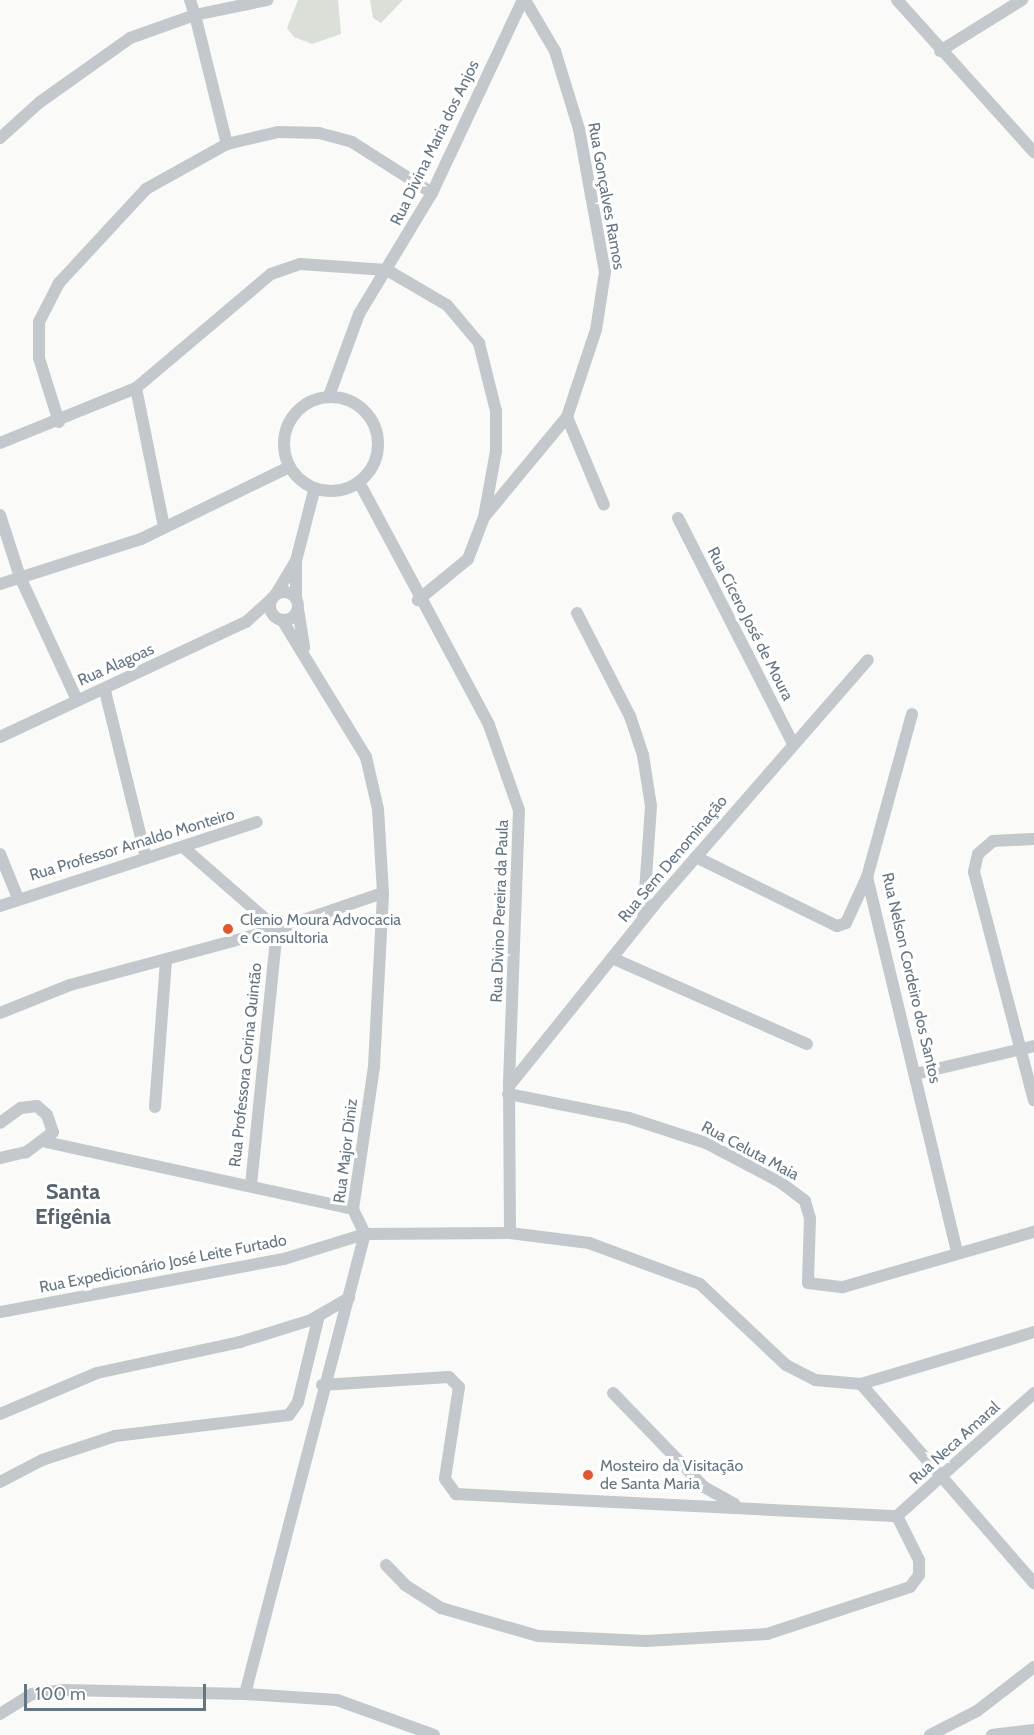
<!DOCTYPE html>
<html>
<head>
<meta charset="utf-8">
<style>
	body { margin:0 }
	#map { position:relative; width:1034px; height:1735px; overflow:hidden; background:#fafaf8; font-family:Cabin,sans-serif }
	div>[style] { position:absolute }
	.green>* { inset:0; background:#dadfd7 }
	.street>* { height:12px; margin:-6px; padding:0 6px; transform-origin:6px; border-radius:6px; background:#c3c8cc }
	.street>.ring { margin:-6px; padding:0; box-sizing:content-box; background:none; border:12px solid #c3c8cc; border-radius:50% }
	.dots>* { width:16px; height:16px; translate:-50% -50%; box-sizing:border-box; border:3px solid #fff; border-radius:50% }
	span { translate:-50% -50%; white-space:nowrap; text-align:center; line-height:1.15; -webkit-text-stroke:6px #fff; paint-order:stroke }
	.street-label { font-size:16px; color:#657683 }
	.poi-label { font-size:16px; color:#657683 }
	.left { translate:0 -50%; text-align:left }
	.district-label { font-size:22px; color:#57646e; font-weight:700 }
	.scale { position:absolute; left:24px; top:1684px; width:182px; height:27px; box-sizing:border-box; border:3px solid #657683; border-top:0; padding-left:8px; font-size:18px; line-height:21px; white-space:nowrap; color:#657683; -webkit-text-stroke:4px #fff; paint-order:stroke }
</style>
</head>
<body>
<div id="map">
	<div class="green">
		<i style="clip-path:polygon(298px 0,338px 0,341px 34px,312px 44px,294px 37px,287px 28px)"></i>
		<i style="clip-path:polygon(370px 0,403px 0,381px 23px,373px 18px)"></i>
	</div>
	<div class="street">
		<i style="left:190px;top:0;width:16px;rotate:72deg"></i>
		<i style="left:195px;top:15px;width:74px;rotate:-11.8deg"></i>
		<i style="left:897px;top:0;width:205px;rotate:48deg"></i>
		<i style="left:940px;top:51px;width:97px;rotate:-31.9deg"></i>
		<i style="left:0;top:138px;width:54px;rotate:-42deg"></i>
		<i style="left:40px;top:102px;width:110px;rotate:-35.4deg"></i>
		<i style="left:130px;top:38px;width:69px;rotate:-19.5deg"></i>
		<i style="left:195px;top:15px;width:133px;rotate:76.1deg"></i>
		<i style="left:136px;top:388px;width:142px;rotate:78.6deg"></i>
		<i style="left:329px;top:396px;width:87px;rotate:-69.9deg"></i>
		<i style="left:359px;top:314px;width:141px;rotate:-58.9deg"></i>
		<i style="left:432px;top:193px;width:213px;rotate:-64.8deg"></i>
		<i class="ring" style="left:284px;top:397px;width:82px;height:82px"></i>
		<i style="left:567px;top:417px;width:95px;rotate:67.2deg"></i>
		<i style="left:59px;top:422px;width:67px;rotate:-107.4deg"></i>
		<i style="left:39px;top:358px;width:36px;rotate:-90deg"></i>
		<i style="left:39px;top:322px;width:44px;rotate:-62.9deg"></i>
		<i style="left:59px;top:283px;width:128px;rotate:-47.2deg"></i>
		<i style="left:146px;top:189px;width:93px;rotate:-29.1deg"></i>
		<i style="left:227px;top:144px;width:52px;rotate:-13.2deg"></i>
		<i style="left:278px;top:132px;width:41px;rotate:1.4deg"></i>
		<i style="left:319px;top:133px;width:34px;rotate:15deg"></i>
		<i style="left:352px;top:142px;width:95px;rotate:32.5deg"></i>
		<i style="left:0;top:443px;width:147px;rotate:-22deg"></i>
		<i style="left:136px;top:388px;width:177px;rotate:-40.2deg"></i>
		<i style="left:271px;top:274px;width:31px;rotate:-19deg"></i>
		<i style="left:300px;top:264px;width:87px;rotate:3.9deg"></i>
		<i style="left:387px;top:270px;width:69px;rotate:30.3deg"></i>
		<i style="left:447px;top:305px;width:50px;rotate:49.9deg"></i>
		<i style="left:479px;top:343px;width:70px;rotate:76deg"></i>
		<i style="left:496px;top:411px;width:40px;rotate:90deg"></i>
		<i style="left:496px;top:451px;width:67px;rotate:100.3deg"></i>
		<i style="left:484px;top:517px;width:45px;rotate:110.9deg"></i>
		<i style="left:468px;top:559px;width:65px;rotate:140.6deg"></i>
		<i style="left:360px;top:484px;width:273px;rotate:61.8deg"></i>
		<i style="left:489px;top:725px;width:90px;rotate:70.6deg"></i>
		<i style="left:519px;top:810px;width:276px;rotate:92.1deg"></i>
		<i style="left:509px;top:1086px;width:147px;rotate:89.6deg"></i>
		<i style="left:0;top:515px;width:65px;rotate:72.1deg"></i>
		<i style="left:20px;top:577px;width:136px;rotate:65.1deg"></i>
		<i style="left:485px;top:516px;width:129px;rotate:-50.4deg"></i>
		<i style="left:567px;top:417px;width:92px;rotate:-71.6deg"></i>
		<i style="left:596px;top:330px;width:59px;rotate:-81.2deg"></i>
		<i style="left:605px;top:272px;width:145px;rotate:-100.3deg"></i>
		<i style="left:579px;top:129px;width:82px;rotate:-107.1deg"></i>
		<i style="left:555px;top:51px;width:59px;rotate:-120.5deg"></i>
		<i style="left:678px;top:518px;width:254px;rotate:63deg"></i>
		<i style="left:296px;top:563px;width:35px;rotate:90deg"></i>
		<i style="left:0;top:584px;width:148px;rotate:-17.7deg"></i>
		<i style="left:141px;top:539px;width:162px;rotate:-25.9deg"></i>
		<i class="ring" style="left:270px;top:592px;width:16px;height:16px"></i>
		<i style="left:276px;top:594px;width:39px;rotate:-59deg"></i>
		<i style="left:296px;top:561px;width:72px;rotate:-75.6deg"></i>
		<i style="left:298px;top:609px;width:39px;rotate:81deg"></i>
		<i style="left:577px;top:613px;width:116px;rotate:62.8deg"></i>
		<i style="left:630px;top:716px;width:41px;rotate:71.6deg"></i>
		<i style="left:643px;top:755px;width:52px;rotate:81.1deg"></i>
		<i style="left:651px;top:806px;width:113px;rotate:94deg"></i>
		<i style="left:105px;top:691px;width:172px;rotate:76.2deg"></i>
		<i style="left:912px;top:714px;width:169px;rotate:105.4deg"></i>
		<i style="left:867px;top:877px;width:385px;rotate:76.5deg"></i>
		<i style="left:0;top:737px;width:272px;rotate:-25.1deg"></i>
		<i style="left:246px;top:622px;width:36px;rotate:-42deg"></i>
		<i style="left:1034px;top:839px;width:41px;rotate:177.2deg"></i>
		<i style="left:993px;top:841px;width:20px;rotate:139deg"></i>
		<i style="left:978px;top:854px;width:18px;rotate:103deg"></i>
		<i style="left:974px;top:872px;width:236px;rotate:75.3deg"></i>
		<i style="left:183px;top:847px;width:125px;rotate:41.1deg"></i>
		<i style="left:277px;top:929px;width:257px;rotate:95.8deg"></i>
		<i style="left:0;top:854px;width:48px;rotate:67.8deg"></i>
		<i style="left:696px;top:857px;width:157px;rotate:26.1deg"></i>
		<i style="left:837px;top:926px;width:9px;rotate:-18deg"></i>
		<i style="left:846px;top:923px;width:51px;rotate:-65.5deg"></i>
		<i style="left:0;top:906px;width:270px;rotate:-18.1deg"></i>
		<i style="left:612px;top:958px;width:213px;rotate:23.8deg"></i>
		<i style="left:0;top:1013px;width:75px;rotate:-21.8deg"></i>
		<i style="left:70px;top:985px;width:214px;rotate:-15.1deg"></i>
		<i style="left:277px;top:929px;width:112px;rotate:-18.8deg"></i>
		<i style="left:915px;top:1074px;width:122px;rotate:-13.2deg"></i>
		<i style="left:509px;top:1086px;width:244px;rotate:-51.2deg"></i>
		<i style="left:662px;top:896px;width:313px;rotate:-48.9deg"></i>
		<i style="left:508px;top:1094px;width:123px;rotate:11.2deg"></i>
		<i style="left:629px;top:1118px;width:81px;rotate:18deg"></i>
		<i style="left:706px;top:1143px;width:84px;rotate:27.8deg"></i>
		<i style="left:780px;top:1182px;width:31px;rotate:37deg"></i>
		<i style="left:805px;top:1201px;width:18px;rotate:74deg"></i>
		<i style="left:810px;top:1218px;width:65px;rotate:91.8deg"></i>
		<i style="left:808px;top:1283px;width:35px;rotate:7deg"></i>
		<i style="left:843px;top:1287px;width:199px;rotate:-16.1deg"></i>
		<i style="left:155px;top:1107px;width:148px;rotate:-85.7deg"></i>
		<i style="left:0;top:1123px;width:26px;rotate:-36deg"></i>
		<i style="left:21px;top:1108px;width:16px;rotate:-7deg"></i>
		<i style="left:37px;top:1106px;width:13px;rotate:42deg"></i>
		<i style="left:47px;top:1115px;width:18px;rotate:71deg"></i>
		<i style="left:53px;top:1132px;width:34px;rotate:143deg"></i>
		<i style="left:26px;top:1152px;width:27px;rotate:167deg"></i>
		<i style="left:46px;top:1142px;width:314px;rotate:12.3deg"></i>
		<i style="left:0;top:1312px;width:289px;rotate:-10.6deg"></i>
		<i style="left:284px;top:1259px;width:85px;rotate:-17.2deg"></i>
		<i style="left:365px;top:1234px;width:145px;rotate:-0.4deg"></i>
		<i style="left:510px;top:1233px;width:80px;rotate:7.2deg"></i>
		<i style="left:589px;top:1243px;width:118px;rotate:20.3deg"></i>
		<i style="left:700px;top:1284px;width:118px;rotate:43.3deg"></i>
		<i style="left:786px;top:1365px;width:33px;rotate:27deg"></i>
		<i style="left:815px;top:1380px;width:46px;rotate:5deg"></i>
		<i style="left:861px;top:1384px;width:181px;rotate:-16.7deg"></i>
		<i style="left:861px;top:1384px;width:264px;rotate:49deg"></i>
		<i style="left:322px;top:1385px;width:127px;rotate:-3.6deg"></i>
		<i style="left:449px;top:1377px;width:14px;rotate:45deg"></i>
		<i style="left:459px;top:1387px;width:93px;rotate:98.7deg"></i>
		<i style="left:445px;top:1479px;width:19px;rotate:54deg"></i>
		<i style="left:456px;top:1494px;width:442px;rotate:2.9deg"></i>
		<i style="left:613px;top:1393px;width:131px;rotate:45.9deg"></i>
		<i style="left:704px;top:1487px;width:35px;rotate:29deg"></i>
		<i style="left:0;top:1414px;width:105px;rotate:-22.9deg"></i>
		<i style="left:97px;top:1373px;width:146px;rotate:-12.2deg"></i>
		<i style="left:240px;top:1342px;width:74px;rotate:-17.2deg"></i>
		<i style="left:311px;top:1320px;width:44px;rotate:-30.1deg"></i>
		<i style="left:0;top:1482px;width:47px;rotate:-27.6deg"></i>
		<i style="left:42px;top:1460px;width:77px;rotate:-18.2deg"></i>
		<i style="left:115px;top:1436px;width:175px;rotate:-6.9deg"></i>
		<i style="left:289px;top:1415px;width:16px;rotate:-55deg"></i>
		<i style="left:298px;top:1402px;width:89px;rotate:-76.4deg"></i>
		<i style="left:897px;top:1516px;width:184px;rotate:-41.9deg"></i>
		<i style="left:386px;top:1565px;width:28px;rotate:46deg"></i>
		<i style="left:405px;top:1585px;width:43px;rotate:32.6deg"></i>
		<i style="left:441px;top:1608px;width:101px;rotate:16.1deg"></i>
		<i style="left:538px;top:1636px;width:108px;rotate:2.7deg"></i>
		<i style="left:646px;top:1641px;width:121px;rotate:-3.3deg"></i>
		<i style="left:767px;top:1634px;width:151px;rotate:-18.2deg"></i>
		<i style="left:910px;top:1587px;width:15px;rotate:-53deg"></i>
		<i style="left:919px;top:1575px;width:15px;rotate:-90deg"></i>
		<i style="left:919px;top:1560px;width:49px;rotate:-116.6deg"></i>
		<i style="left:245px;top:1694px;width:475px;rotate:-75.4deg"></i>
		<i style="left:365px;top:1234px;width:28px;rotate:-116deg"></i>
		<i style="left:353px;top:1209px;width:145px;rotate:-81.6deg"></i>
		<i style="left:374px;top:1066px;width:173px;rotate:-87deg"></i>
		<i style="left:383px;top:893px;width:84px;rotate:-93.4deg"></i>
		<i style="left:378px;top:809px;width:53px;rotate:-103deg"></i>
		<i style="left:366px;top:757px;width:161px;rotate:-121.5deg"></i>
		<i style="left:0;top:1714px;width:38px;rotate:-32deg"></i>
		<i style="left:32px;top:1694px;width:33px;rotate:-7deg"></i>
		<i style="left:65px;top:1690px;width:180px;rotate:1.3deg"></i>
		<i style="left:245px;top:1694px;width:92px;rotate:3.7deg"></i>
		<i style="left:337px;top:1700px;width:103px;rotate:19.8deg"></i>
		<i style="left:930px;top:1735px;width:53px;rotate:-27.1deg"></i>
		<i style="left:977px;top:1711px;width:72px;rotate:-37.7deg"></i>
		<i style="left:992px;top:1735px;width:42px;rotate:-6.8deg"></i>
	</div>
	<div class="dots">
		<i style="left:228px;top:929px;background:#e4572e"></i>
		<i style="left:588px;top:1475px;background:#e4572e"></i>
	</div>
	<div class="street-label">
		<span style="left:435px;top:143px;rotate:-64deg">Rua Divina Maria dos Anjos</span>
		<span style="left:606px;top:196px;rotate:80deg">Rua Gonçalves Ramos</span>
		<span style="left:750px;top:624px;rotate:63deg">Rua Cícero José de Moura</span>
		<span style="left:116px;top:665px;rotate:-24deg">Rua Alagoas</span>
		<span style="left:132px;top:845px;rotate:-17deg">Rua Professor Arnaldo Monteiro</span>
		<span style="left:673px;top:859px;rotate:-50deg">Rua Sem Denominação</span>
		<span style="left:500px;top:911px;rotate:-88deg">Rua Divino Pereira da Paula</span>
		<span style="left:911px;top:978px;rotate:77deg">Rua Nelson Cordeiro dos Santos</span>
		<span style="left:246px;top:1065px;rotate:-84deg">Rua Professora Corina Quintão</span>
		<span style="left:346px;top:1151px;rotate:-83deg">Rua Major Diniz</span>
		<span style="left:750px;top:1151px;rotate:28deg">Rua Celuta Maia</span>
		<span style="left:163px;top:1264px;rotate:-11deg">Rua Expedicionário José Leite Furtado</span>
		<span style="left:955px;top:1443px;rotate:-42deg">Rua Neca Amaral</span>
	</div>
	<div class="poi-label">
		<span class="left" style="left:240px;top:929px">Clenio Moura Advocacia<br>e Consultoria</span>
		<span class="left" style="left:600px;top:1475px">Mosteiro da Visitação<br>de Santa Maria</span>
	</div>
	<div class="district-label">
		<span style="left:73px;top:1204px">Santa<br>Efigênia</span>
	</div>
	<div class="scale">100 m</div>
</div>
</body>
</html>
